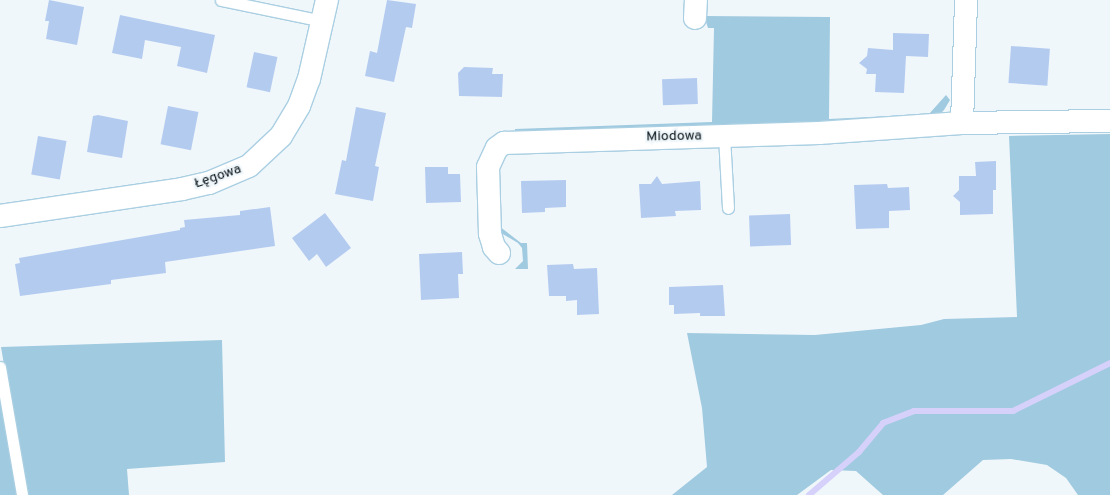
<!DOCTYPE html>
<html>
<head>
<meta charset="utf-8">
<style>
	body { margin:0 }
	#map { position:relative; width:1110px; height:495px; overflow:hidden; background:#f0f7fb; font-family:Overpass,sans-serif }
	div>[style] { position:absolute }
	.green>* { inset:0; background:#a0cadf }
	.stream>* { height:6px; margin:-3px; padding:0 3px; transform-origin:3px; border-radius:3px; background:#d6d1fb }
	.building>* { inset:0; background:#b4cbf0; transform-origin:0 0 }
	.roads { filter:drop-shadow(1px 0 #aacfe2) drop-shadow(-1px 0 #aacfe2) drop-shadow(0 1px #aacfe2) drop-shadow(0 -1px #aacfe2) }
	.lane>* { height:11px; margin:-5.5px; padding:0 5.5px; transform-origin:5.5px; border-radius:5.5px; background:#fff }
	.street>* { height:22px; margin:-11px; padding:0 11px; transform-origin:11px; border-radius:11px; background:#fff }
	span { translate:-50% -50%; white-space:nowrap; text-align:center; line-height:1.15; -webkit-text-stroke:4.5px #f0f7fb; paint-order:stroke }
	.street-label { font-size:14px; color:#041016 }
</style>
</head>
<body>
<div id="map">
	<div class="green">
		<i style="clip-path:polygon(704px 16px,830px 17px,829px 119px,929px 114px,946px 95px,950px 100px,944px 110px,937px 117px,928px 120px,515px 134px,515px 129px,712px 122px,714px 28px,708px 28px)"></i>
		<i style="clip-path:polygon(1110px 134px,1110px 495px,1078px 495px,1066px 478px,1047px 465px,1011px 459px,983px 460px,943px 495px,883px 495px,856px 471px,831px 470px,797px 495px,672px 495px,707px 467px,702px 408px,687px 333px,815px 335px,921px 325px,944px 319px,1017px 317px,1009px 136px)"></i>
		<i style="clip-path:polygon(499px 226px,521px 243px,527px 243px,528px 269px,515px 269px,523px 261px,522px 248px,518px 243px,501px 233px)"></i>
		<i style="clip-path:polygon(222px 340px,225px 462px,127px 469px,129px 495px,26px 495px,1px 347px)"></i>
		<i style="clip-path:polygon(0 386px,16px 495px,0 495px)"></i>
	</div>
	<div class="stream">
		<i style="left:809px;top:495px;width:66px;rotate:-40.7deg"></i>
		<i style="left:859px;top:452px;width:38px;rotate:-50deg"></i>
		<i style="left:883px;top:423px;width:33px;rotate:-21deg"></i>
		<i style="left:914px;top:411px;width:99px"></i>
		<i style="left:1013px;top:411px;width:108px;rotate:-26.3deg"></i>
	</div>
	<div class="building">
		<i style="clip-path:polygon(49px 0,84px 7px,77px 45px,46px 39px,49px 21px,45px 21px)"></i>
		<i style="clip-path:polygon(387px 0,416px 4px,412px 28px,406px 27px,394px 82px,365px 76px,370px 51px,377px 53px)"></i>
		<i style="clip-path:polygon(120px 15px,215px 35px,207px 73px,177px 66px,181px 47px,145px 40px,142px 59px,112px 53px)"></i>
		<i style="clip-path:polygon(893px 33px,929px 34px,928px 57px,906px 56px,904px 93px,875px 92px,876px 74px,866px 74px,867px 69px,859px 63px,867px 56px,868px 48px,893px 50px)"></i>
		<i style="left:1011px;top:46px;width:39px;height:37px;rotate:4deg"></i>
		<i style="left:254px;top:52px;width:24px;height:36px;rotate:12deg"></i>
		<i style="clip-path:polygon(464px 67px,493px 68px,492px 74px,503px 74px,502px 97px,459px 96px,458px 73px)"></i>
		<i style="left:697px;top:78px;width:26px;height:35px;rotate:88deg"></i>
		<i style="left:168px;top:106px;width:31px;height:39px;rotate:11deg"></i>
		<i style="clip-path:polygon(356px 107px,386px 113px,375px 166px,379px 167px,373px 201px,335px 194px,342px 160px,346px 161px)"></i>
		<i style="clip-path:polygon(98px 115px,128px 121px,122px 158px,87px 152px,93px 116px)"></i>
		<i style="left:38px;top:136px;width:29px;height:39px;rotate:10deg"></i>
		<i style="clip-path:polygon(996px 161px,996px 190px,993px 190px,993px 214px,960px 215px,960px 202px,953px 196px,959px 190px,959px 176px,976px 176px,975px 162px)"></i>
		<i style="clip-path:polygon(425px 167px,448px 167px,448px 174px,460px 174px,461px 202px,426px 203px)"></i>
		<i style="clip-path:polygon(657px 176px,662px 184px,700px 181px,701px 210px,675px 211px,676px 216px,641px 218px,639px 184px,651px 184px)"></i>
		<i style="clip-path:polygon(566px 180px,566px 207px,545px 208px,545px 212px,522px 213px,521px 181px)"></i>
		<i style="clip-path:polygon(887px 184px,888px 188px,909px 187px,910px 210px,889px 211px,889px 228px,856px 229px,854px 185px)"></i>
		<i style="clip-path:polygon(270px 207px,275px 246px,165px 262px,166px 273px,111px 280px,111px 284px,20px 296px,15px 264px,20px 263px,19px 258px,180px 230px,180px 228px,185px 227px,184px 220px,240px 215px,240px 211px)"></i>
		<i style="clip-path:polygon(325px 213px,351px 248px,326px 267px,317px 254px,309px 261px,292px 238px)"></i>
		<i style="left:790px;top:214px;width:31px;height:41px;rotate:88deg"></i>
		<i style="clip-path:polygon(462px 252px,463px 274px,458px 274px,459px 298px,421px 300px,419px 254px)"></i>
		<i style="clip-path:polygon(573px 264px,574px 269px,597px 268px,599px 314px,577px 315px,577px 300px,566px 301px,566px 296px,549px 296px,547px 265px)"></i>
		<i style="clip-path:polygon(723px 285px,725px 316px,700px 316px,700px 313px,674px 314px,674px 305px,669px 305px,669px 287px)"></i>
	</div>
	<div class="roads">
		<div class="lane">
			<i style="left:221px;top:0;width:104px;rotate:11.6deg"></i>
			<i style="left:724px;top:136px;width:72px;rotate:86.8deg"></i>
			<i style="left:0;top:367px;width:130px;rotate:80.2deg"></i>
		</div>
		<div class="street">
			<i style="left:695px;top:18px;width:18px;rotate:-87deg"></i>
			<i style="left:962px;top:123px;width:148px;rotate:-0.8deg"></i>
			<i style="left:0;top:216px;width:184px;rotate:-8.4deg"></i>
			<i style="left:182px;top:189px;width:28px;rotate:-13deg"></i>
			<i style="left:209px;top:183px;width:43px;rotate:-23deg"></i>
			<i style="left:249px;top:166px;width:44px;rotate:-43.2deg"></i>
			<i style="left:281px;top:136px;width:35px;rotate:-59deg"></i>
			<i style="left:299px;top:106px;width:29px;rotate:-70deg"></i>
			<i style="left:309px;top:79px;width:81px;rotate:-77.2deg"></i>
			<i style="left:499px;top:253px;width:8px;rotate:-130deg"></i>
			<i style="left:494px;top:247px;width:14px;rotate:-107deg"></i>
			<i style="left:490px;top:234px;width:67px;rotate:-91.7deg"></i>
			<i style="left:488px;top:167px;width:21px;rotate:-65deg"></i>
			<i style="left:497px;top:148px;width:9px;rotate:-36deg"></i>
			<i style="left:504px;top:143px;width:315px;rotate:-1.8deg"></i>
			<i style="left:819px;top:133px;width:143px;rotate:-4deg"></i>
			<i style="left:962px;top:123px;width:123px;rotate:-88.1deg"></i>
		</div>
	</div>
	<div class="street-label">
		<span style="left:674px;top:137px;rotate:-1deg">Miodowa</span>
		<span style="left:218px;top:177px;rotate:-19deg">Łęgowa</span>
	</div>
</div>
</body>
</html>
